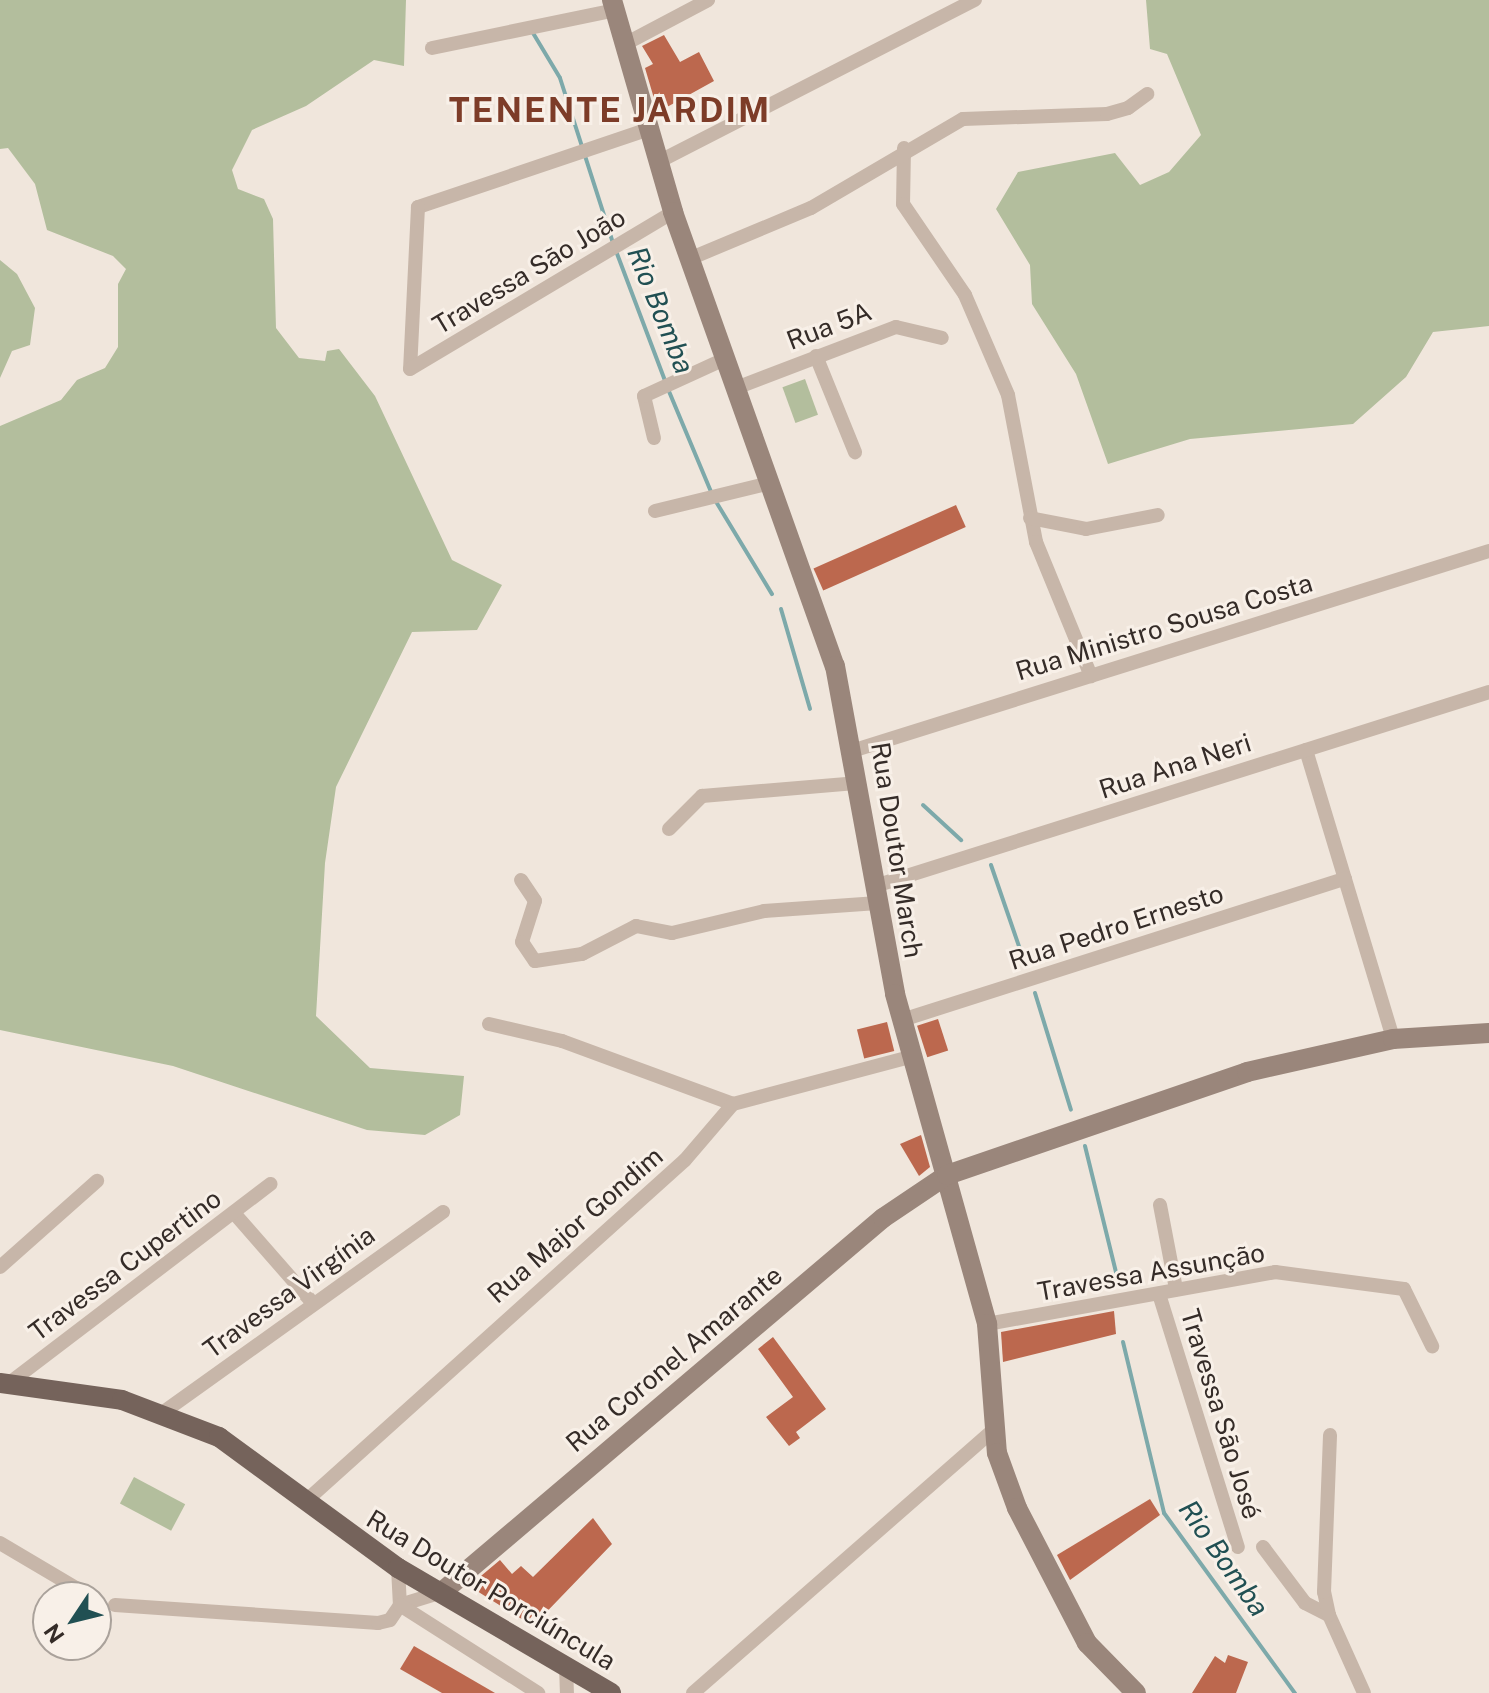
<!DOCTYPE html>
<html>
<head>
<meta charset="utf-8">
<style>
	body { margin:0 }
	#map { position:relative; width:1489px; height:1693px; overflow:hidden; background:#f0e6dc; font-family:"Public Sans",sans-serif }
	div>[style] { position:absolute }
	.green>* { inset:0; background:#b3be9d; transform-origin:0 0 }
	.stream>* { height:4px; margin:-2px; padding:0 2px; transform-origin:2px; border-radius:2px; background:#7da9aa }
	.building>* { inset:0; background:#bc684e; transform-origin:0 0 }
	.minor>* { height:14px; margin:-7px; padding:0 7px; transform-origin:7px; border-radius:7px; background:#c7b6a9 }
	.secondary>* { height:20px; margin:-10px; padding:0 10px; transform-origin:10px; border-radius:10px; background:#9a867b }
	.primary>* { height:20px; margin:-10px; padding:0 10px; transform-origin:10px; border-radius:10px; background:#75635b }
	span { translate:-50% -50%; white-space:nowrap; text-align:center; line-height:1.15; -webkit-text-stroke:6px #f8f0e8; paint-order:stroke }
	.street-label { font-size:26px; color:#352c28 }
	.water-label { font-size:28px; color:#215053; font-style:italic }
	.district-label { font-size:34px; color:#7d3c28; font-weight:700; letter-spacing:2px }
	.north { position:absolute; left:32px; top:1581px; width:80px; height:80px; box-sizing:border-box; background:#f8f0e8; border:2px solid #aaa29b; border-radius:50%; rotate:235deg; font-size:22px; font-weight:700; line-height:32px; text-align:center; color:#352c28 }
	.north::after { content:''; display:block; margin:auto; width:28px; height:36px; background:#215053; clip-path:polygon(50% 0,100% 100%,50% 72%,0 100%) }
</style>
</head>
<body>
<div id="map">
	<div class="green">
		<i style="clip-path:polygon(0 0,406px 0,404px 66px,374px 60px,306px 106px,252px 130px,232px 170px,238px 189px,264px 199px,273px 219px,276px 328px,299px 358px,325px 361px,327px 351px,339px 349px,375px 396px,452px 560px,502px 585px,477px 630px,412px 632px,336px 787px,325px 863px,316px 1016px,370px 1068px,464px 1076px,460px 1115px,425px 1135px,367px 1130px,173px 1066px,0 1030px,0 426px,61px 400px,77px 380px,105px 368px,118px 347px,118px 284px,126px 269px,113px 256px,47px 230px,35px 184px,8px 148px,0 149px)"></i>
		<i style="clip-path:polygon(1146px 0,1489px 0,1489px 326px,1433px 332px,1406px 377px,1353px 424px,1190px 439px,1108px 464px,1076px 374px,1032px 304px,1030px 265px,996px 209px,1018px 172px,1115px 153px,1140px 185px,1169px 172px,1201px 135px,1167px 54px,1150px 49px)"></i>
		<i style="clip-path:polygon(0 260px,17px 274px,35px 308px,30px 345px,12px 351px,0 378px)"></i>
		<i style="left:805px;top:379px;width:38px;height:24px;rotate:70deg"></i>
		<i style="left:134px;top:1477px;width:58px;height:30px;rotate:28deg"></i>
	</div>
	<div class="stream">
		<i style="left:533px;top:33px;width:52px;rotate:59deg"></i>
		<i style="left:560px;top:78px;width:173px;rotate:72.2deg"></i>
		<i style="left:616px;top:251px;width:139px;rotate:69.3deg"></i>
		<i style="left:668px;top:389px;width:112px;rotate:67.3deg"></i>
		<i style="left:715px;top:500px;width:110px;rotate:58.8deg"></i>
		<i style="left:781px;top:609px;width:104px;rotate:73.8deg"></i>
		<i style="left:923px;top:805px;width:52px;rotate:42.6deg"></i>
		<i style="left:991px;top:865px;width:105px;rotate:71deg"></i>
		<i style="left:1035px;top:993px;width:122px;rotate:72.9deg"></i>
		<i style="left:1085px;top:1146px;width:142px;rotate:76.2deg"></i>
		<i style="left:1123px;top:1342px;width:176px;rotate:76.5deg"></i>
		<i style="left:1164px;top:1513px;width:223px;rotate:54deg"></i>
	</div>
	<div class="building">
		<i style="clip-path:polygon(664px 35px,680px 62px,699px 52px,714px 81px,658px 112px,645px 68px,653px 64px,642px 46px)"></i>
		<i style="left:956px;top:505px;width:24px;height:156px;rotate:66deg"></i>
		<i style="left:938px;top:1019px;width:33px;height:22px;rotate:72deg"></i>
		<i style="left:887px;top:1022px;width:30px;height:31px;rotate:76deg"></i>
		<i style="clip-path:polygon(921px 1135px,930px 1167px,919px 1176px,900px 1144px)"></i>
		<i style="clip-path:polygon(1114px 1311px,1116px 1334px,1003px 1362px,1001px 1332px)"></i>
		<i style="clip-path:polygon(773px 1337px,826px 1409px,796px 1432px,800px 1438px,789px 1446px,766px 1417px,793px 1397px,758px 1349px)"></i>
		<i style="clip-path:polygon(1150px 1499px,1160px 1515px,1070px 1580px,1057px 1555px)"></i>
		<i style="clip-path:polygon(593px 1518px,612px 1544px,533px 1626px,469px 1586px,500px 1560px,512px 1574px,521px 1566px,533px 1577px)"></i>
		<i style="clip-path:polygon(414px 1646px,495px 1693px,442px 1693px,400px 1669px)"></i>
		<i style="clip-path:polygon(1228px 1655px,1248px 1662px,1236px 1693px,1192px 1693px,1215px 1656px,1225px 1663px)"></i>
	</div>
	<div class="minor">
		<i style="left:625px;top:44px;width:94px;rotate:-27.9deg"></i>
		<i style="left:432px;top:48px;width:187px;rotate:-11.7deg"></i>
		<i style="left:649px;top:129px;width:244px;rotate:161.3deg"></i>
		<i style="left:418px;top:207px;width:162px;rotate:92.8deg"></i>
		<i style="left:410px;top:369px;width:306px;rotate:-30.8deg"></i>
		<i style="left:904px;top:148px;width:56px;rotate:91deg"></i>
		<i style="left:903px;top:204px;width:110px;rotate:55.7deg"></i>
		<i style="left:965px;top:295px;width:109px;rotate:66.7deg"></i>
		<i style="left:1008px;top:395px;width:150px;rotate:79.2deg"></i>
		<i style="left:1036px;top:542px;width:145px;rotate:67.7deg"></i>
		<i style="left:658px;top:162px;width:356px;rotate:-27.1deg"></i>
		<i style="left:689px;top:259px;width:132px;rotate:-22.7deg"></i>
		<i style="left:811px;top:208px;width:176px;rotate:-30.4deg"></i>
		<i style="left:963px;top:119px;width:144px;rotate:-2deg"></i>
		<i style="left:1107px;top:114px;width:22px;rotate:-16deg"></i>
		<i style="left:1128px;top:108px;width:24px;rotate:-36deg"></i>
		<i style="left:816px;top:356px;width:104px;rotate:67.9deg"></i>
		<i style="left:736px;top:388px;width:171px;rotate:-20.9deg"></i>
		<i style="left:896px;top:327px;width:47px;rotate:13.4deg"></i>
		<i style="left:654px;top:438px;width:43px;rotate:-103.4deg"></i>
		<i style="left:644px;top:396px;width:89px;rotate:-24.6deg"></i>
		<i style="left:655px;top:511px;width:118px;rotate:-13.7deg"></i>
		<i style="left:1030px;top:518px;width:57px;rotate:11.1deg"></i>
		<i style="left:1086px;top:529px;width:73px;rotate:-11deg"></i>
		<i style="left:855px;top:750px;width:664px;rotate:-17.43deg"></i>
		<i style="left:1306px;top:750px;width:302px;rotate:73.2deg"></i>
		<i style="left:669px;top:829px;width:47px;rotate:-45deg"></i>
		<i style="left:702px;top:796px;width:157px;rotate:-4.8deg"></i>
		<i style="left:521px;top:880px;width:25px;rotate:56deg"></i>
		<i style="left:535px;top:901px;width:43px;rotate:107.6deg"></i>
		<i style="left:522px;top:942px;width:23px;rotate:56deg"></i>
		<i style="left:535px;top:961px;width:48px;rotate:-8.5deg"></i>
		<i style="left:582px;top:954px;width:61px;rotate:-27.4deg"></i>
		<i style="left:636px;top:926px;width:37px;rotate:11deg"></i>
		<i style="left:672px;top:933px;width:95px;rotate:-13.4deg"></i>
		<i style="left:764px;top:911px;width:114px;rotate:-4deg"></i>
		<i style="left:875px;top:886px;width:644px;rotate:-17.53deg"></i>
		<i style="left:902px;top:1020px;width:465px;rotate:-17.7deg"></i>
		<i style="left:489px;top:1024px;width:75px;rotate:13.1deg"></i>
		<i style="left:562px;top:1041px;width:182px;rotate:20.2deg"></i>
		<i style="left:1160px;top:1205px;width:86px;rotate:79.2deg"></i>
		<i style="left:234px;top:1213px;width:118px;rotate:48.8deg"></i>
		<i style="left:0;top:1267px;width:130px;rotate:-41.6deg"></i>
		<i style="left:1159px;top:1294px;width:265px;rotate:72.7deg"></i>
		<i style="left:987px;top:1324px;width:293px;rotate:-10.2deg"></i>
		<i style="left:1275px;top:1272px;width:130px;rotate:7.5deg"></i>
		<i style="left:1404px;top:1289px;width:64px;rotate:63.8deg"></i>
		<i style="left:8px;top:1384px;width:330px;rotate:-37.3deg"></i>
		<i style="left:165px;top:1411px;width:342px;rotate:-35.6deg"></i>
		<i style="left:307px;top:1500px;width:508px;rotate:-41.97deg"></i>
		<i style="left:685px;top:1160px;width:74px;rotate:-49.4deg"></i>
		<i style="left:733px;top:1104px;width:183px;rotate:-14.9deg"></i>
		<i style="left:0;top:1543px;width:102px;rotate:30.6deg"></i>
		<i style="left:1263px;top:1547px;width:70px;rotate:53.1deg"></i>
		<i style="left:1305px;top:1603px;width:27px;rotate:27deg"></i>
		<i style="left:1329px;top:1615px;width:85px;rotate:65.8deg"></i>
		<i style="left:398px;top:1568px;width:37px;rotate:87deg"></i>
		<i style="left:400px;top:1605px;width:44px;rotate:-17.2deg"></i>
		<i style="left:115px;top:1605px;width:264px;rotate:3.9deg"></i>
		<i style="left:378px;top:1623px;width:12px;rotate:-14deg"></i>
		<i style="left:390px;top:1620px;width:18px;rotate:-56deg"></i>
		<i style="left:400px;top:1605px;width:164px;rotate:32.5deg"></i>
		<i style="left:1329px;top:1615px;width:24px;rotate:-102deg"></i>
		<i style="left:1324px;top:1592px;width:157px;rotate:-87.8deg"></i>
		<i style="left:566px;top:1666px;width:27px;rotate:88deg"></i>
		<i style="left:693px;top:1693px;width:401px;rotate:-41.2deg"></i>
	</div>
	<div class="secondary">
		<i style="left:612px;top:0;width:221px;rotate:73.9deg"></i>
		<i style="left:673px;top:212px;width:482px;rotate:70.4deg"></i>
		<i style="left:835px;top:666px;width:333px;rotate:79.6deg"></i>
		<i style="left:895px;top:994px;width:343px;rotate:74.4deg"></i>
		<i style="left:987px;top:1324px;width:129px;rotate:85.6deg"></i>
		<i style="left:997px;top:1453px;width:59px;rotate:70deg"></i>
		<i style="left:1017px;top:1508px;width:152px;rotate:62.6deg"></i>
		<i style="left:1087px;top:1643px;width:70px;rotate:45.6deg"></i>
		<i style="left:442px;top:1592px;width:578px;rotate:-40.3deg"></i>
		<i style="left:883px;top:1218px;width:77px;rotate:-33.9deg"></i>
		<i style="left:947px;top:1175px;width:317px;rotate:-18.9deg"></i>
		<i style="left:1247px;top:1072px;width:150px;rotate:-12.7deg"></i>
		<i style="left:1393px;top:1039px;width:96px;rotate:-3.6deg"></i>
	</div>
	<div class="primary">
		<i style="left:0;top:1383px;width:123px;rotate:7.9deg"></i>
		<i style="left:122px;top:1400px;width:104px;rotate:20.9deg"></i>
		<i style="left:219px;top:1437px;width:222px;rotate:36.2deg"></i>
		<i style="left:398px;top:1568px;width:247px;rotate:30.4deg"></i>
	</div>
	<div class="street-label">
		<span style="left:529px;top:271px;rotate:-31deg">Travessa São João</span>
		<span style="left:829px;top:326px;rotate:-21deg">Rua 5A</span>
		<span style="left:1164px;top:627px;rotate:-17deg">Rua Ministro Sousa Costa</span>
		<span style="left:1175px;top:766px;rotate:-18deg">Rua Ana Neri</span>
		<span style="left:897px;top:850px;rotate:81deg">Rua Doutor March</span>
		<span style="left:1116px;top:927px;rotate:-18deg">Rua Pedro Ernesto</span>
		<span style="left:575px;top:1225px;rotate:-41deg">Rua Major Gondim</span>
		<span style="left:125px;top:1265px;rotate:-37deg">Travessa Cupertino</span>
		<span style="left:1151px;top:1272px;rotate:-10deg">Travessa Assunção</span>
		<span style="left:289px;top:1292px;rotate:-36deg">Travessa Virgínia</span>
		<span style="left:674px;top:1359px;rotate:-40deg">Rua Coronel Amarante</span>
		<span style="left:1221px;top:1414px;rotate:73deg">Travessa São José</span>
		<span style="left:491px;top:1590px;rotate:31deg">Rua Doutor Porciúncula</span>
	</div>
	<div class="water-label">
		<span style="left:661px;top:310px;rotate:68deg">Rio Bomba</span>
		<span style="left:1224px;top:1558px;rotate:55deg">Rio Bomba</span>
	</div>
	<div class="district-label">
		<span style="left:610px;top:111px">TENENTE JARDIM</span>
	</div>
	<div class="north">N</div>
</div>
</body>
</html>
